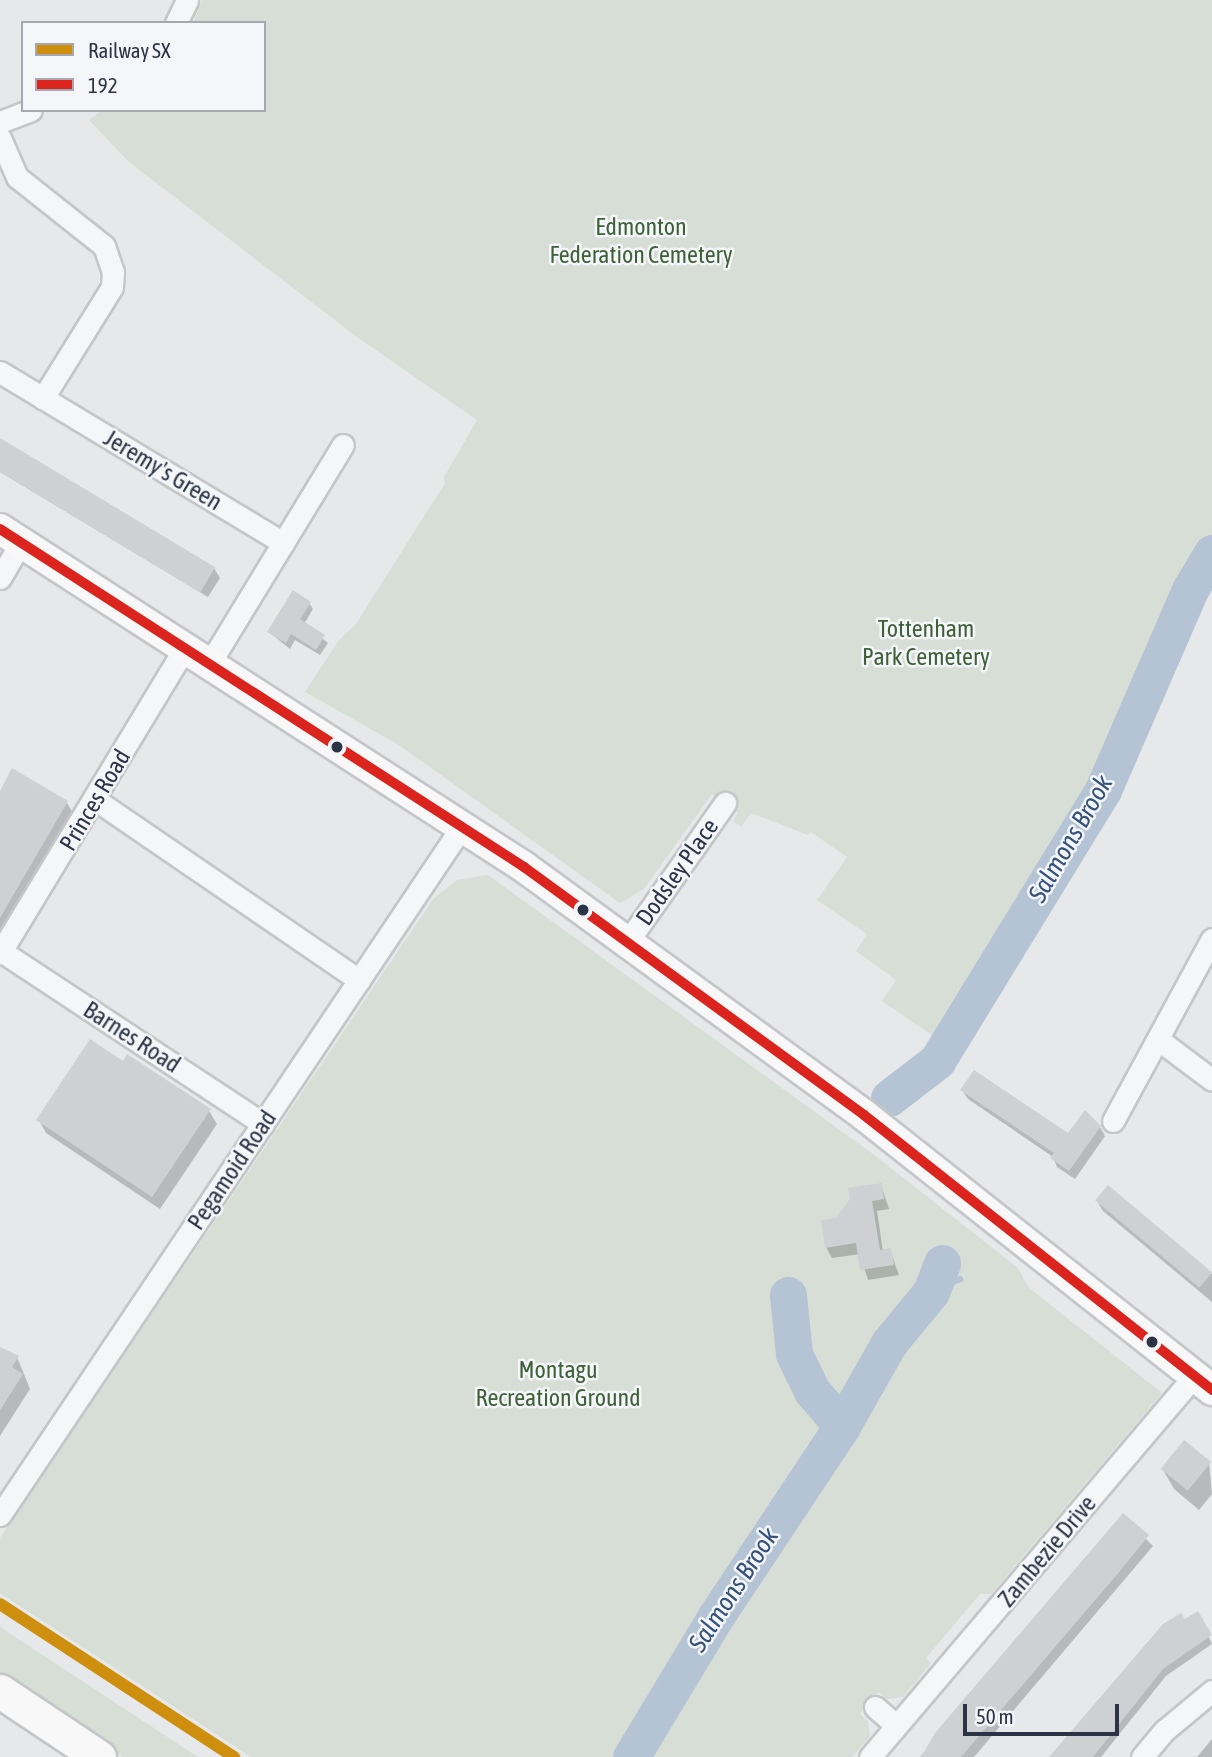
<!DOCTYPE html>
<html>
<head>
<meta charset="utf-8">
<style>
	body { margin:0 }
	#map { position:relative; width:1212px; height:1757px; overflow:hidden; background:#e6e8ea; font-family:"Asap Condensed",sans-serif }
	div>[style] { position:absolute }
	.green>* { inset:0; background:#d6ded6 }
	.shadow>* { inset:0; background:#0003 }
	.stream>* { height:6px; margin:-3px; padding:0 3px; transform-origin:3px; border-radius:3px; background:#b4c4d5 }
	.river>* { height:37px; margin:-18.5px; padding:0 18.5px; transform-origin:18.5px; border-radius:18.5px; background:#b4c4d5 }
	.building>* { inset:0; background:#ced0d3; transform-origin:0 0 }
	.roads { filter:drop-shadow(2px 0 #c4c6c8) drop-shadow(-2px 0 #c4c6c8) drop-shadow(0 2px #c4c6c8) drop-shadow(0 -2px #c4c6c8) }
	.minor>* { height:21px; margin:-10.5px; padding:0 10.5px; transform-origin:10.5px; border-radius:10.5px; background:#f5f6f7 }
	.secondary>* { height:30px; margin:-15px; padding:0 15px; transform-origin:15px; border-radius:15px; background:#f8f8f8 }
	.primary>* { height:33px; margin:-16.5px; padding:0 16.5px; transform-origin:16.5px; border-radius:16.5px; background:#f8f8f8 }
	.bus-1>* { height:10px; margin:-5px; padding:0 5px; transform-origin:5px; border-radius:5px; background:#dc241f }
	.rail-1>* { height:12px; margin:-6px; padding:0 6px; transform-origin:6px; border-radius:6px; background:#ce8f0e }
	.dots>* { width:19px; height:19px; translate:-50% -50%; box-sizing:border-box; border:4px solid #f4f6f9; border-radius:50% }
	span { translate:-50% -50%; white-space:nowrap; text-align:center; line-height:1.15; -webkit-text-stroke:5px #f4f6f9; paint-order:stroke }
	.park-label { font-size:24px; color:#3f6138 }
	.street-label { font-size:24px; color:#2b3445 }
	.water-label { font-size:26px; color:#34527a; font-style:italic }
	.legend { position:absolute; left:21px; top:21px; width:245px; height:91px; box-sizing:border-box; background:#f4f6f9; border:2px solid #a4a8b1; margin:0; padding:9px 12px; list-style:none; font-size:21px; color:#2b3445 }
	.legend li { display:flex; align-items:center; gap:14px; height:35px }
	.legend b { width:35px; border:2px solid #a4a8b1 }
	.scale { position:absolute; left:963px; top:1704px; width:156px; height:32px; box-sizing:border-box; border:4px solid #2b3445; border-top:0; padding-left:9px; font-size:21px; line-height:24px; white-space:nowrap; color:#2b3445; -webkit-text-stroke:5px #f4f6f9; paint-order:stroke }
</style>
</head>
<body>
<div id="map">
	<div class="green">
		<i style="clip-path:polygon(202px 0,1212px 0,1212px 543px,1186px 586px,1100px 784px,942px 1042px,882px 1001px,896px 980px,856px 951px,867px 934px,817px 900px,847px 857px,811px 832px,808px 835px,751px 813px,741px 827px,733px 821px,738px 812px,712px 794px,644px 889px,620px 903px,399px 745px,305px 692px,339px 640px,356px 624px,445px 483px,444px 477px,477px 420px,357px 337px,129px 162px,89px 120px,103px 110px,264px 110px,264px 23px,193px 23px)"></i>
		<i style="clip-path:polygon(488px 875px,873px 1154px,1018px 1268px,1028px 1287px,1162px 1393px,991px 1594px,980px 1594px,926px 1658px,931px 1663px,903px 1697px,887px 1699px,879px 1692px,860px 1714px,868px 1721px,870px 1736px,852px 1757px,251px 1757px,0 1593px,0 1538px,434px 898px,457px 880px)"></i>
		<i style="clip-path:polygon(0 1627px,198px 1757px,123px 1757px,0 1676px)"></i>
	</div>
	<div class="shadow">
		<i style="clip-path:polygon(0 439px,214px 568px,220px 578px,208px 597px,0 472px)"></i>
		<i style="clip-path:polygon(309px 603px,313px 609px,304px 624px,328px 643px,320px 655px,295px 640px,290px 649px,269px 632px)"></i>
		<i style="clip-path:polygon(13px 771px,67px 803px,74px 815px,0 942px,0 794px)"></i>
		<i style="clip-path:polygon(123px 1063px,209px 1111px,217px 1124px,160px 1209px,46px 1133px,39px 1120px)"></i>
		<i style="clip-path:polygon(962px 1090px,1069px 1135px,1100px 1127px,1105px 1136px,1075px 1179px,1057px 1167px,1053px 1157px,968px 1099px)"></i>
		<i style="clip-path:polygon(881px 1185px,889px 1209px,877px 1211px,883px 1252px,890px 1250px,899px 1275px,868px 1280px,860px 1254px,832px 1258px,826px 1247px,837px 1220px)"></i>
		<i style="clip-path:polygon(1097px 1201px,1212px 1274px,1212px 1302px,1103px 1211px)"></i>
		<i style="clip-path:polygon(0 1351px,17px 1357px,30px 1389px,0 1436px)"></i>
		<i style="clip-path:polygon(1209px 1463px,1212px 1494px,1199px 1510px,1174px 1489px,1162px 1468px)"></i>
		<i style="clip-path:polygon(1123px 1516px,1153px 1546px,974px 1757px,920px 1757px)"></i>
		<i style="clip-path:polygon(1198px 1613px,1212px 1644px,1166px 1676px,1101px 1757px,1051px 1757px,1184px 1622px)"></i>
		<i style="clip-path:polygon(1212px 1739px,1212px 1757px,1197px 1757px)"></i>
	</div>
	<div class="stream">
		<i style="left:931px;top:1292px;width:32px;rotate:-24deg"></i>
	</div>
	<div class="river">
		<i style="left:889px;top:1098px;width:61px;rotate:-37.6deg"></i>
		<i style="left:937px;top:1061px;width:318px;rotate:-58.5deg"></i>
		<i style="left:1103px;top:790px;width:220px;rotate:-66.5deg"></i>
		<i style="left:1191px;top:588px;width:41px;rotate:-59deg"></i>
		<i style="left:788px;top:1295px;width:59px;rotate:84.2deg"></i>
		<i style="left:794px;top:1354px;width:41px;rotate:64.1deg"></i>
		<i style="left:812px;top:1391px;width:46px;rotate:49.4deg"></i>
		<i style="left:631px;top:1757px;width:165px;rotate:-58.9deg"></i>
		<i style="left:716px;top:1616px;width:228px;rotate:-56.4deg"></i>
		<i style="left:842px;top:1426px;width:95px;rotate:-60.5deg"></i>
		<i style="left:889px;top:1343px;width:66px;rotate:-50.5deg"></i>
		<i style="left:931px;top:1292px;width:31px;rotate:-69deg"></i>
	</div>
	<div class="building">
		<i style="left:0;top:438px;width:251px;height:29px;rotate:31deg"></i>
		<i style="clip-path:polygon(293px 590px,311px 602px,300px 619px,325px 635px,316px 650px,291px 634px,286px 643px,267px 632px)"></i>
		<i style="clip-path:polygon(12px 768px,68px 801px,0 918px,0 791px)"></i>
		<i style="clip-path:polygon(90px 1039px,123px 1061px,127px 1054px,211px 1109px,152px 1197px,36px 1120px)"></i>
		<i style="clip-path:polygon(974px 1070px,1068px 1133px,1085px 1110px,1101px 1126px,1069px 1171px,1050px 1158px,1054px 1153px,960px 1090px)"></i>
		<i style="clip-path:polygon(882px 1183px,884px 1199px,872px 1201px,880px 1250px,891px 1248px,894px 1265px,860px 1270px,856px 1243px,825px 1248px,821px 1220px,836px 1218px,850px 1199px,848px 1188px)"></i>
		<i style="left:1108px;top:1185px;width:136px;height:20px;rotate:40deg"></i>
		<i style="clip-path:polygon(0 1347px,19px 1356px,12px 1367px,23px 1374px,0 1410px)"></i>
		<i style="left:1184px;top:1440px;width:35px;height:37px;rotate:39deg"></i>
		<i style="clip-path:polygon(1123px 1513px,1149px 1535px,1120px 1571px,961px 1757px,921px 1757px,935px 1733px)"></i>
		<i style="clip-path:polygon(1198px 1611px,1212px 1635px,1163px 1669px,1093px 1757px,1049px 1757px,1163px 1624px,1181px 1613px,1185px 1619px)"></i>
	</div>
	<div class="roads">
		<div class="minor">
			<i style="left:176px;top:23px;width:25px;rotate:-64deg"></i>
			<i style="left:0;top:122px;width:33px;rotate:-21deg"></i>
			<i style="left:0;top:138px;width:43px;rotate:66.4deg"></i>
			<i style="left:17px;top:177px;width:111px;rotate:38.4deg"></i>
			<i style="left:104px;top:246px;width:28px;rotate:71deg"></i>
			<i style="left:113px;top:272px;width:15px;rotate:94deg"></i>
			<i style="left:112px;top:287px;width:131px;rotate:121.9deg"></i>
			<i style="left:0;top:372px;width:331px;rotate:31.1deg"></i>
			<i style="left:0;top:578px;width:42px;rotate:-59.7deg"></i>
			<i style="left:211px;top:661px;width:253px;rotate:-58.6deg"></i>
			<i style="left:96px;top:800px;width:319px;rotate:34.4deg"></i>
			<i style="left:628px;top:941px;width:169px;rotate:-54.9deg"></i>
			<i style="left:1px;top:951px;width:314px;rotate:33.4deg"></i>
			<i style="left:0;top:953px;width:359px;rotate:-58.8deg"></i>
			<i style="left:1159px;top:1040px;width:66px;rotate:37deg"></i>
			<i style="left:1113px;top:1121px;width:207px;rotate:-61.5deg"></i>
			<i style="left:0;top:1515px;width:831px;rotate:-56.14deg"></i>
			<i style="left:875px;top:1707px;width:28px;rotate:41deg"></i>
			<i style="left:870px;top:1757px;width:502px;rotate:-49.61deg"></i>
			<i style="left:1142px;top:1757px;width:35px;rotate:-50deg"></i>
			<i style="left:1165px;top:1730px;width:61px;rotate:-39.7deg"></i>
		</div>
		<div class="secondary">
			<i style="left:0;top:529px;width:624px;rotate:32.82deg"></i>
			<i style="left:524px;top:867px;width:421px;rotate:36.1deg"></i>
			<i style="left:864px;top:1115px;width:444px;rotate:38.3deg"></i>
		</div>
		<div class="primary">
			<i style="left:0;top:1691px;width:119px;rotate:33.7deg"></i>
		</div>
	</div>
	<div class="bus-1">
		<i style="left:0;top:529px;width:624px;rotate:32.82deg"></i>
		<i style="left:524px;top:867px;width:421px;rotate:36.1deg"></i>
		<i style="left:864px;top:1115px;width:444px;rotate:38.3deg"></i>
	</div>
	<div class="rail-1">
		<i style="left:0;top:1604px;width:280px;rotate:33.2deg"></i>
	</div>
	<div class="dots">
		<i style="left:337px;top:747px;background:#2b3445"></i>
		<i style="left:583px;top:910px;background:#2b3445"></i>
		<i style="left:1152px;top:1342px;background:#2b3445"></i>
	</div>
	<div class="park-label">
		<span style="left:641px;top:241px">Edmonton<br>Federation Cemetery</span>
		<span style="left:926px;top:643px">Tottenham<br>Park Cemetery</span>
		<span style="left:558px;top:1384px">Montagu<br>Recreation Ground</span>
	</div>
	<div class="street-label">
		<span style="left:163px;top:470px;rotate:31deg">Jeremy's Green</span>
		<span style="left:95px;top:800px;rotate:-59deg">Princes Road</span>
		<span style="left:677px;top:872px;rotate:-55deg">Dodsley Place</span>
		<span style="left:132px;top:1037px;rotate:33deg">Barnes Road</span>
		<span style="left:232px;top:1170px;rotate:-56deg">Pegamoid Road</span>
		<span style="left:1047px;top:1551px;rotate:-50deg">Zambezie Drive</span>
	</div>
	<div class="water-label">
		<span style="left:1071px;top:839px;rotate:-60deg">Salmons Brook</span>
		<span style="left:734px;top:1590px;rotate:-57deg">Salmons Brook</span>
	</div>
	<ul class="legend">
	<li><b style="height:9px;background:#ce8f0e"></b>Railway SX</li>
	<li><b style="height:9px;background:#dc241f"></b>192</li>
	</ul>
	<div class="scale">50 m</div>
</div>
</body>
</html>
